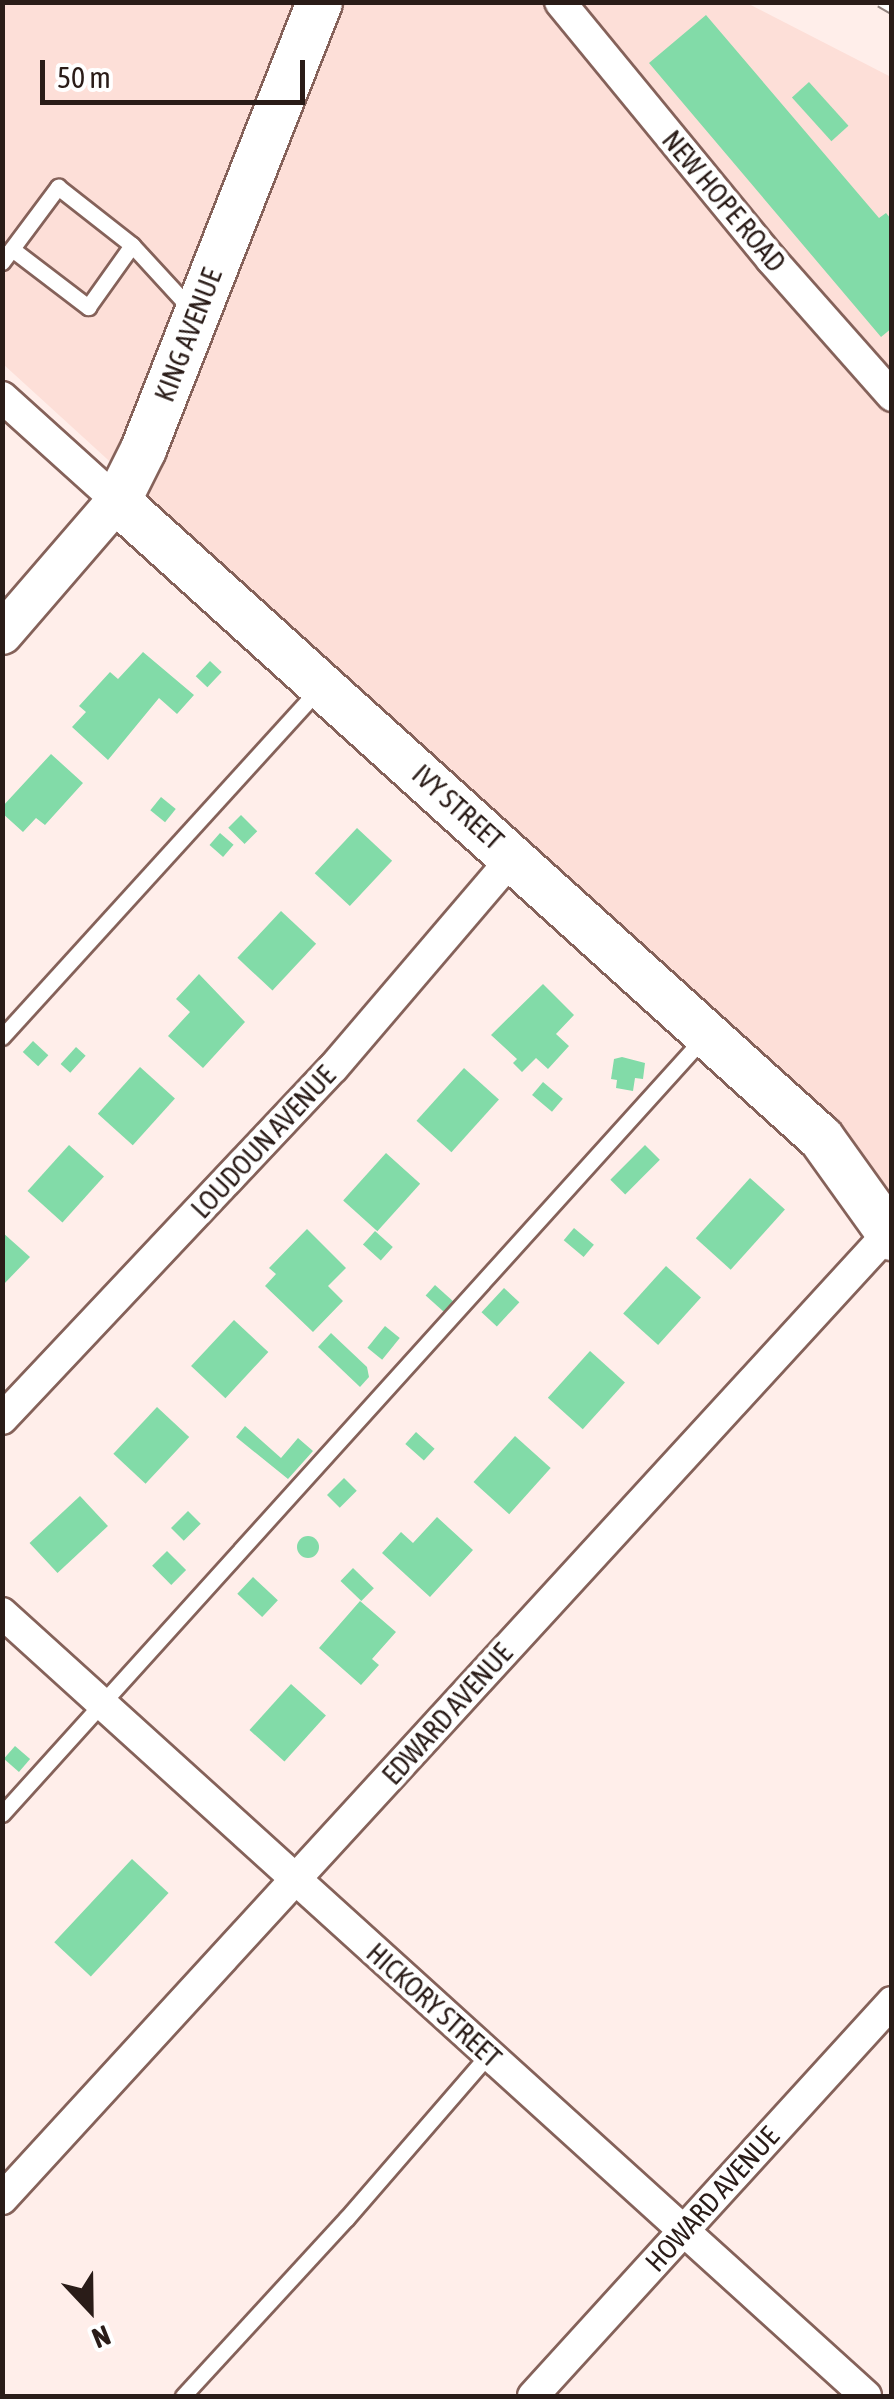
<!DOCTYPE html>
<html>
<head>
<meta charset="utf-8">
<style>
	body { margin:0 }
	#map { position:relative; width:894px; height:2399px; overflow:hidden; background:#ffeeea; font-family:"Asap Condensed",sans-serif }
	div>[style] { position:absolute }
	.built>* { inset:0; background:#fddfd8 }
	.building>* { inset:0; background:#82dba8; transform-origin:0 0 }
	.round { border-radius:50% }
	.roads { filter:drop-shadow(2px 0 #85625a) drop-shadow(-2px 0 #85625a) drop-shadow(0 2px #85625a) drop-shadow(0 -2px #85625a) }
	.service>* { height:15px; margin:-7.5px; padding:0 7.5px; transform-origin:7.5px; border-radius:7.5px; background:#fff }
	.minor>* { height:30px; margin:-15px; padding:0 15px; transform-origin:15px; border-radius:15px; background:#fff }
	.tertiary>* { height:40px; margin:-20px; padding:0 20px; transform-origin:20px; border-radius:20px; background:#fff }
	.secondary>* { height:45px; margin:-22.5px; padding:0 22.5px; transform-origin:22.5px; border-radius:22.5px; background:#fff }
	.rail>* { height:11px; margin-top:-5.5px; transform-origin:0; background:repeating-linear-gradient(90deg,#fff 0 22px,#91827e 0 44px); box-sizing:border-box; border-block:2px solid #91827e }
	span { translate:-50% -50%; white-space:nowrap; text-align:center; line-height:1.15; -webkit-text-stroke:9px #fff; paint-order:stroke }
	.street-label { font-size:28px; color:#2a1c18 }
	.frame { position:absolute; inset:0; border:5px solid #2a1c18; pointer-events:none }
	.north { position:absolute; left:40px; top:2259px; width:100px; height:100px; -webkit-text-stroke:8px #fff; paint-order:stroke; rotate:158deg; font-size:28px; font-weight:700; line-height:40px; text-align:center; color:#2a1c18 }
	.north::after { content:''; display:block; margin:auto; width:35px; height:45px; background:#2a1c18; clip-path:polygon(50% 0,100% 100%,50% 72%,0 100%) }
	.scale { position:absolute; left:40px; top:60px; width:265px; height:45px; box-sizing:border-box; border:5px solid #2a1c18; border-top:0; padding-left:12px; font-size:30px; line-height:35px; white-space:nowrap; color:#2a1c18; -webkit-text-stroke:8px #fff; paint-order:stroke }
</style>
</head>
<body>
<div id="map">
	<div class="built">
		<i style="clip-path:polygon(2px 3px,747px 3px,891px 77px,891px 1206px,829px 1118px,3px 364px)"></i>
	</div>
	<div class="building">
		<i style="clip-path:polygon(706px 15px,879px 218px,886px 213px,892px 220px,892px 328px,881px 337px,649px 63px)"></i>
		<i style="left:809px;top:82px;width:59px;height:23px;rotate:48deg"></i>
		<i style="clip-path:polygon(143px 652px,194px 695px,177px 714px,159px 698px,108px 760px,72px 727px,86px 712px,79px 706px,110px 672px,118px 679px)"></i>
		<i style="left:210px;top:661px;width:16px;height:21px;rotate:43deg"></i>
		<i style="clip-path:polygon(51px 754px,83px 783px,45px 825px,36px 818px,23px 832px,2px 813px,2px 807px)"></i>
		<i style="left:161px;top:797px;width:19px;height:17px;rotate:39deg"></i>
		<i style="left:241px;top:815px;width:23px;height:18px;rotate:45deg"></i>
		<i style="left:357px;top:828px;width:48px;height:62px;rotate:43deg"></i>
		<i style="left:220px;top:833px;width:18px;height:16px;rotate:41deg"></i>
		<i style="left:281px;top:911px;width:48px;height:64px;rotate:43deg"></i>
		<i style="clip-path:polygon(199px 974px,245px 1022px,203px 1068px,168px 1036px,190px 1012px,176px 999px)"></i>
		<i style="clip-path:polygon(543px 984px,574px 1015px,556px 1034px,569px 1046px,548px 1069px,536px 1058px,522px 1072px,513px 1063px,517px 1059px,491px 1035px)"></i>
		<i style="left:33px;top:1041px;width:21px;height:15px;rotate:43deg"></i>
		<i style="left:76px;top:1047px;width:13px;height:23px;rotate:42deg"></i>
		<i style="clip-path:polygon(622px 1057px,645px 1063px,643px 1079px,635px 1078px,633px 1091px,616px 1088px,617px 1080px,611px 1079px,614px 1059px)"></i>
		<i style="left:140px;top:1067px;width:47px;height:63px;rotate:42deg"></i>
		<i style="left:464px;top:1068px;width:47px;height:71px;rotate:42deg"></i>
		<i style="left:543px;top:1082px;width:26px;height:17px;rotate:40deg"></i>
		<i style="left:69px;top:1145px;width:47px;height:62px;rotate:42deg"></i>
		<i style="left:645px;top:1145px;width:21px;height:49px;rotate:45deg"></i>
		<i style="left:386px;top:1153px;width:46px;height:64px;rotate:42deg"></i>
		<i style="left:750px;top:1178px;width:47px;height:81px;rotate:42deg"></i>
		<i style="left:574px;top:1228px;width:26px;height:16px;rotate:40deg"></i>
		<i style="clip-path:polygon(307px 1229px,346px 1268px,328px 1286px,343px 1301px,313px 1332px,265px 1286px,276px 1274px,269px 1268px)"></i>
		<i style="left:375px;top:1231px;width:24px;height:18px;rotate:42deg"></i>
		<i style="clip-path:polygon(2px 1232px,30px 1257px,2px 1286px)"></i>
		<i style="left:666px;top:1266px;width:47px;height:64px;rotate:42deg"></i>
		<i style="left:435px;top:1285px;width:27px;height:14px;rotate:42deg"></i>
		<i style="left:504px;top:1288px;width:21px;height:33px;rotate:43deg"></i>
		<i style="left:234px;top:1320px;width:47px;height:63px;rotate:43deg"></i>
		<i style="left:385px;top:1326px;width:19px;height:28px;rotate:39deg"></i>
		<i style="clip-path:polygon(331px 1333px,367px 1367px,369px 1377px,360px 1387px,318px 1347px)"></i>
		<i style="left:590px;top:1351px;width:47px;height:63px;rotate:42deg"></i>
		<i style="left:157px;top:1407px;width:44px;height:64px;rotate:43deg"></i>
		<i style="clip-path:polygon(245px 1426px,281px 1458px,298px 1438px,313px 1451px,288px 1479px,236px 1437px)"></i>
		<i style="left:416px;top:1432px;width:25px;height:16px;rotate:42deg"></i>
		<i style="left:515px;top:1436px;width:48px;height:62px;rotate:42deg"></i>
		<i style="left:344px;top:1478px;width:18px;height:24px;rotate:45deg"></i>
		<i style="left:80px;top:1496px;width:41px;height:69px;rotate:47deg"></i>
		<i style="left:188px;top:1511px;width:18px;height:24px;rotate:45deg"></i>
		<i style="clip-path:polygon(437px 1517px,473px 1550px,430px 1597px,382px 1553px,401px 1532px,413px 1543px)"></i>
		<i class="round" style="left:297px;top:1536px;width:22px;height:22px"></i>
		<i style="left:167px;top:1551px;width:27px;height:21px;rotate:45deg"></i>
		<i style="left:353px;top:1568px;width:29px;height:18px;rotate:44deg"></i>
		<i style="left:253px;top:1577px;width:34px;height:23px;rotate:43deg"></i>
		<i style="clip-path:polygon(360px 1601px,396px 1632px,372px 1659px,379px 1665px,361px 1685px,319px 1648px)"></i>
		<i style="left:291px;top:1684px;width:47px;height:62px;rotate:42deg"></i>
		<i style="left:15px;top:1746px;width:20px;height:17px;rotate:41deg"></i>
		<i style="left:132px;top:1859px;width:50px;height:114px;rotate:43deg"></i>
	</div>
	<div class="roads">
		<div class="service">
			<i style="left:12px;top:249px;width:96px;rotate:37.3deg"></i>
			<i style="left:88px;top:307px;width:76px;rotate:-54.6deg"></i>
			<i style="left:2px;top:262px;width:94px;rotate:-53.3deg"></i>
			<i style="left:58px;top:187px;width:94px;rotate:38.1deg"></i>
			<i style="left:132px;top:245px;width:86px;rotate:47.4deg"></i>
			<i style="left:2px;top:1037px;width:472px;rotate:-47.7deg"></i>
			<i style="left:2px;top:1814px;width:1049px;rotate:-47.9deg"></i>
			<i style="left:183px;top:2396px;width:241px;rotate:-47.4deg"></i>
			<i style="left:346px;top:2219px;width:218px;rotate:-49.1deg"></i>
		</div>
		<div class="minor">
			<i style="left:560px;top:2px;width:333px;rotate:50.6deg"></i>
			<i style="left:771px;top:259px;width:183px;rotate:48.5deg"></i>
			<i style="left:2px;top:397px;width:155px;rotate:42.1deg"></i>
			<i style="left:2px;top:1419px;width:482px;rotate:-46.7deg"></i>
			<i style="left:333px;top:1068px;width:277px;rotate:-49.5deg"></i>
			<i style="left:2px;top:1613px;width:1166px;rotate:42.18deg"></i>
			<i style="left:2px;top:2199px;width:1316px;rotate:-47.46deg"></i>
			<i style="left:533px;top:2396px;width:533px;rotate:-47.66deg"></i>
		</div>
		<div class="tertiary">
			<i style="left:2px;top:634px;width:176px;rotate:-49.2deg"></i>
		</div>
		<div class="secondary">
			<i style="left:319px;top:2px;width:480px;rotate:111.5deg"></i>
			<i style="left:143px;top:449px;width:58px;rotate:116.6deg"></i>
			<i style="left:117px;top:501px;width:949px;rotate:42.14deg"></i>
			<i style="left:821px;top:1138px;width:122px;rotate:54.4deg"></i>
		</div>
	</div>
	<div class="rail">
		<i style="left:880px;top:2px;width:14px;rotate:30deg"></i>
	</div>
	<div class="street-label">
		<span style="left:724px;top:201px;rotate:50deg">NEW HOPE ROAD</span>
		<span style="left:188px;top:335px;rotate:-69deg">KING AVENUE</span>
		<span style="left:458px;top:807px;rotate:42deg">IVY STREET</span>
		<span style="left:263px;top:1142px;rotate:-47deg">LOUDOUN AVENUE</span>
		<span style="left:447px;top:1714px;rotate:-48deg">EDWARD AVENUE</span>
		<span style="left:434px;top:2005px;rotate:42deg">HICKORY STREET</span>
		<span style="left:712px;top:2199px;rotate:-48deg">HOWARD AVENUE</span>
	</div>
	<div class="frame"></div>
	<div class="north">N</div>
	<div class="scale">50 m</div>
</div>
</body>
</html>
